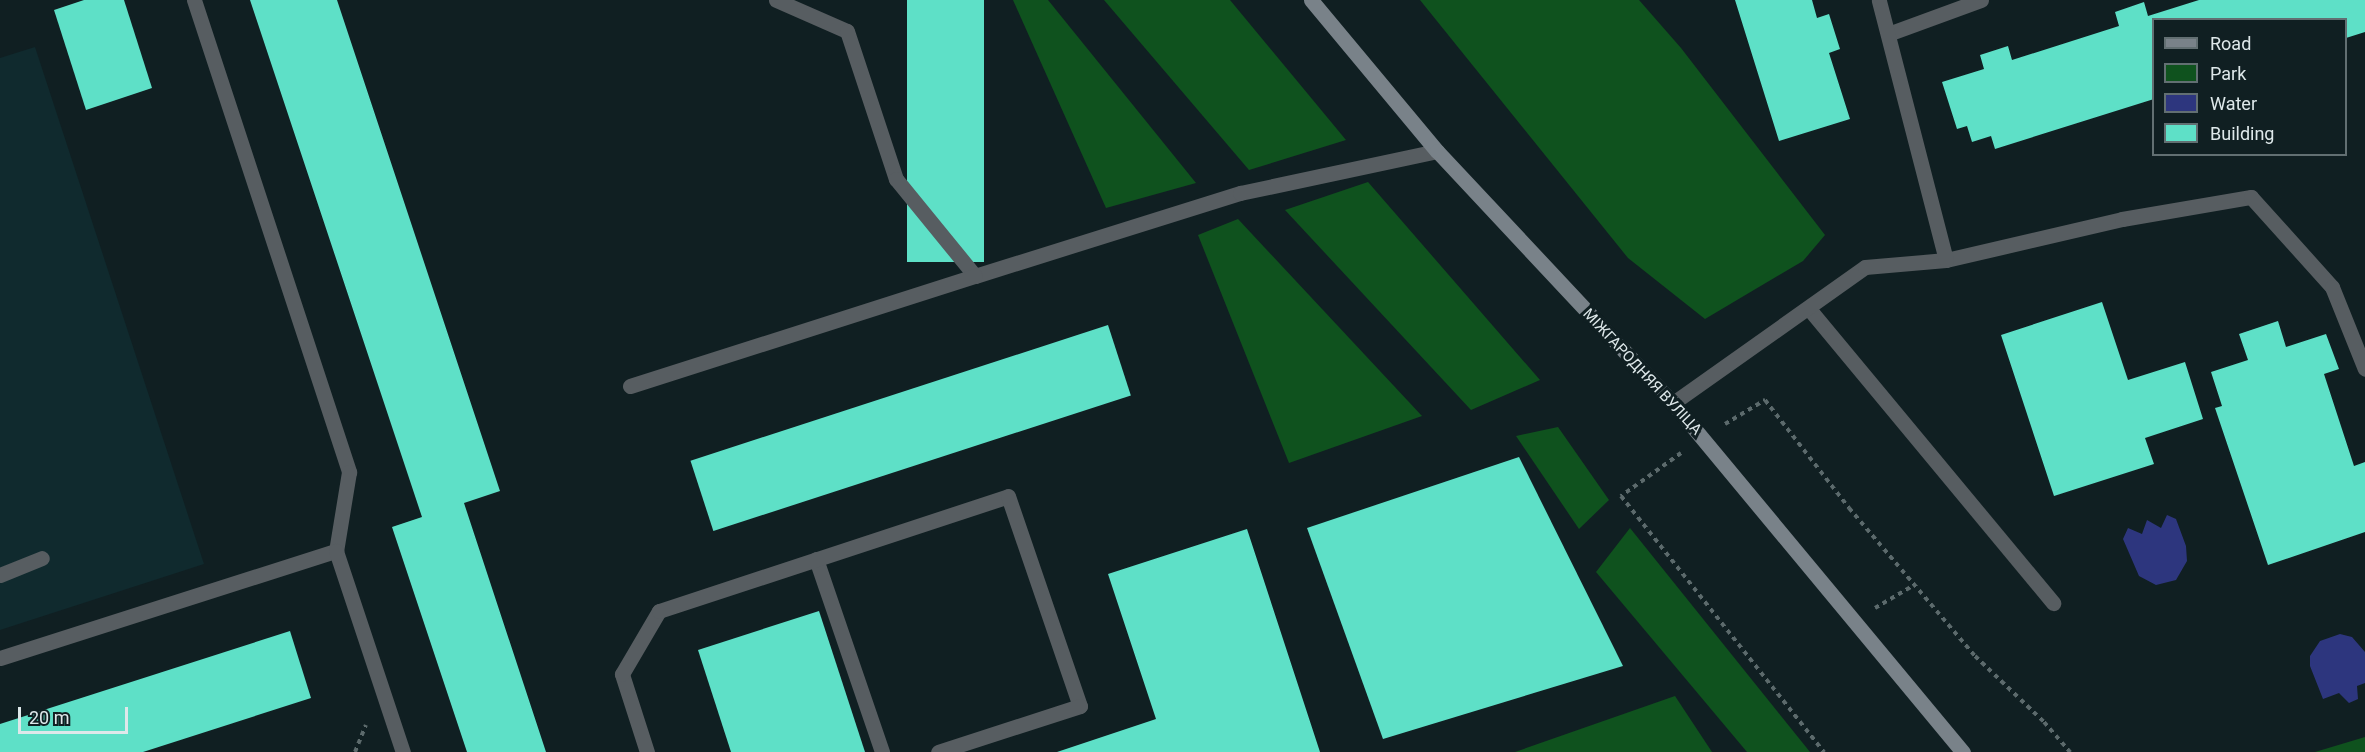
<!DOCTYPE html>
<html>
<head>
<meta charset="utf-8">
<style>
	body { margin:0 }
	#map { position:relative; width:2365px; height:752px; overflow:hidden; background:#101f22; font-family:Roboto,sans-serif }
	div>[style] { position:absolute }
	.built>* { inset:0; background:#102a2e }
	.green>* { inset:0; background:#0f521e }
	.water>* { inset:0; background:#2d367e }
	.building>* { inset:0; background:#5ee0c7; transform-origin:0 0 }
	.path>* { height:4px; margin-top:-2px; transform-origin:0; background:repeating-linear-gradient(90deg,#5c6a6c 0 4.5px,transparent 0 9px) }
	.service>* { height:15px; margin:-7.5px; padding:0 7.5px; transform-origin:7.5px; border-radius:7.5px; background:#575d61 }
	.secondary>* { height:15px; margin:-7.5px; padding:0 7.5px; transform-origin:7.5px; border-radius:7.5px; background:#798289 }
	span { translate:-50% -50%; white-space:nowrap; text-align:center; line-height:1.15; -webkit-text-stroke:6px #101f22; paint-order:stroke }
	.street-label { font-size:15px; color:#dee8ea }
	.legend { position:absolute; left:2152px; top:18px; width:195px; height:138px; box-sizing:border-box; background:#101f22; border:2px solid #626f72; margin:0; padding:8px 10px; list-style:none; font-size:18px; color:#dee8ea }
	.legend li { display:flex; align-items:center; gap:12px; height:30px }
	.legend b { width:30px; border:2px solid #626f72 }
	.scale { position:absolute; left:18px; top:707px; width:110px; height:27px; box-sizing:border-box; border:3px solid #dee8ea; border-top:0; padding-left:8px; font-size:18px; line-height:21px; white-space:nowrap; color:#dee8ea; -webkit-text-stroke:4px #101f22; paint-order:stroke }
</style>
</head>
<body>
<div id="map">
	<div class="built">
		<i style="clip-path:polygon(35px 47px,204px 564px,0 630px,0 58px)"></i>
	</div>
	<div class="green">
		<i style="clip-path:polygon(1013px 0,1048px 0,1196px 183px,1106px 208px)"></i>
		<i style="clip-path:polygon(1104px 0,1230px 0,1346px 140px,1249px 170px)"></i>
		<i style="clip-path:polygon(1420px 0,1639px 0,1681px 48px,1825px 235px,1803px 261px,1705px 319px,1628px 258px)"></i>
		<i style="clip-path:polygon(1368px 182px,1540px 380px,1471px 410px,1285px 210px)"></i>
		<i style="clip-path:polygon(1238px 219px,1422px 416px,1289px 463px,1198px 235px)"></i>
		<i style="clip-path:polygon(1558px 427px,1609px 500px,1579px 529px,1516px 436px)"></i>
		<i style="clip-path:polygon(1630px 528px,1810px 752px,1747px 752px,1596px 572px)"></i>
		<i style="clip-path:polygon(1675px 696px,1712px 752px,1515px 752px)"></i>
		<i style="clip-path:polygon(2365px 737px,2365px 752px,2315px 752px)"></i>
	</div>
	<div class="water">
		<i style="clip-path:polygon(2167px 515px,2176px 519px,2186px 546px,2187px 561px,2176px 580px,2156px 585px,2139px 576px,2123px 539px,2128px 528px,2142px 534px,2147px 520px,2161px 528px)"></i>
		<i style="clip-path:polygon(2340px 634px,2352px 637px,2365px 652px,2365px 683px,2357px 686px,2358px 699px,2349px 703px,2339px 693px,2323px 699px,2310px 666px,2310px 656px,2320px 641px)"></i>
	</div>
	<div class="building">
		<i style="clip-path:polygon(84px 0,124px 0,152px 88px,86px 110px,54px 10px)"></i>
		<i style="clip-path:polygon(250px 0,337px 0,500px 491px,464px 503px,546px 752px,467px 752px,392px 527px,422px 517px)"></i>
		<i style="left:907px;top:0;width:77px;height:262px"></i>
		<i style="clip-path:polygon(1735px 0,1812px 0,1817px 18px,1829px 14px,1840px 49px,1829px 53px,1850px 119px,1779px 141px)"></i>
		<i style="clip-path:polygon(2199px 0,2365px 0,2365px 32px,2346px 38px,2346px 20px,2154px 20px,2154px 99px,1995px 149px,1991px 136px,1972px 142px,1967px 126px,1957px 129px,1942px 82px,1984px 69px,1980px 55px,2008px 46px,2012px 60px,2119px 26px,2115px 12px,2144px 2px,2148px 16px)"></i>
		<i style="clip-path:polygon(2102px 302px,2128px 380px,2185px 362px,2203px 419px,2145px 438px,2154px 464px,2054px 496px,2001px 335px)"></i>
		<i style="clip-path:polygon(2278px 321px,2286px 347px,2326px 334px,2339px 369px,2324px 374px,2354px 466px,2365px 462px,2365px 532px,2268px 565px,2215px 408px,2222px 406px,2211px 372px,2248px 360px,2239px 334px)"></i>
		<i style="left:1108px;top:325px;width:74px;height:439px;rotate:72deg"></i>
		<i style="clip-path:polygon(1519px 457px,1623px 666px,1383px 739px,1307px 528px)"></i>
		<i style="clip-path:polygon(1247px 529px,1320px 752px,1057px 752px,1156px 719px,1108px 574px)"></i>
		<i style="clip-path:polygon(819px 611px,865px 752px,731px 752px,698px 650px)"></i>
		<i style="clip-path:polygon(290px 631px,311px 698px,143px 752px,0 752px,0 724px)"></i>
	</div>
	<div class="path">
		<i style="left:1725px;top:424px;width:47px;rotate:-31deg"></i>
		<i style="left:1765px;top:400px;width:137px;rotate:52.1deg"></i>
		<i style="left:1849px;top:508px;width:194px;rotate:49.6deg"></i>
		<i style="left:1975px;top:656px;width:95px;rotate:43.7deg"></i>
		<i style="left:2044px;top:722px;width:40px;rotate:49deg"></i>
		<i style="left:1681px;top:453px;width:74px;rotate:144.4deg"></i>
		<i style="left:1621px;top:496px;width:327px;rotate:51.6deg"></i>
		<i style="left:1875px;top:608px;width:45px;rotate:-30.5deg"></i>
		<i style="left:355px;top:752px;width:29px;rotate:-68deg"></i>
	</div>
	<div class="service">
		<i style="left:194px;top:0;width:497px;rotate:71.8deg"></i>
		<i style="left:349px;top:472px;width:80px;rotate:99.3deg"></i>
		<i style="left:776px;top:0;width:77px;rotate:23.6deg"></i>
		<i style="left:847px;top:31px;width:156px;rotate:71.7deg"></i>
		<i style="left:896px;top:179px;width:125px;rotate:50.8deg"></i>
		<i style="left:975px;top:276px;width:278px;rotate:-17.4deg"></i>
		<i style="left:1240px;top:193px;width:201px;rotate:-12deg"></i>
		<i style="left:1888px;top:34px;width:99px;rotate:-20.1deg"></i>
		<i style="left:1946px;top:260px;width:181px;rotate:-13.1deg"></i>
		<i style="left:2122px;top:219px;width:131px;rotate:-9.7deg"></i>
		<i style="left:2251px;top:197px;width:121px;rotate:48deg"></i>
		<i style="left:2332px;top:287px;width:88px;rotate:68.1deg"></i>
		<i style="left:1810px;top:310px;width:381px;rotate:50.3deg"></i>
		<i style="left:630px;top:386px;width:362px;rotate:-17.7deg"></i>
		<i style="left:1673px;top:403px;width:235px;rotate:-35.3deg"></i>
		<i style="left:1865px;top:267px;width:81px;rotate:-4.9deg"></i>
		<i style="left:1946px;top:260px;width:268px;rotate:-104.5deg"></i>
		<i style="left:816px;top:559px;width:204px;rotate:71.1deg"></i>
		<i style="left:0;top:575px;width:45px;rotate:-22deg"></i>
		<i style="left:0;top:658px;width:353px;rotate:-17.7deg"></i>
		<i style="left:336px;top:551px;width:212px;rotate:71.6deg"></i>
		<i style="left:647px;top:752px;width:82px;rotate:-107.8deg"></i>
		<i style="left:622px;top:674px;width:73px;rotate:-59.6deg"></i>
		<i style="left:659px;top:611px;width:367px;rotate:-18.2deg"></i>
		<i style="left:1008px;top:496px;width:222px;rotate:71.1deg"></i>
		<i style="left:1080px;top:706px;width:149px;rotate:162.1deg"></i>
	</div>
	<div class="secondary">
		<i style="left:1311px;top:0;width:197px;rotate:50.2deg"></i>
		<i style="left:1437px;top:151px;width:345px;rotate:46.9deg"></i>
		<i style="left:1673px;top:403px;width:454px;rotate:50.3deg"></i>
	</div>
	<div class="street-label">
		<span style="left:1642px;top:372px;rotate:47deg">МІЖГАРОДНЯЯ ВУЛІЦА</span>
	</div>
	<ul class="legend">
	<li><b style="height:8px;background:#798289"></b>Road</li>
	<li><b style="height:16px;background:#0f521e"></b>Park</li>
	<li><b style="height:16px;background:#2d367e"></b>Water</li>
	<li><b style="height:16px;background:#5ee0c7"></b>Building</li>
	</ul>
	<div class="scale">20 m</div>
</div>
</body>
</html>
